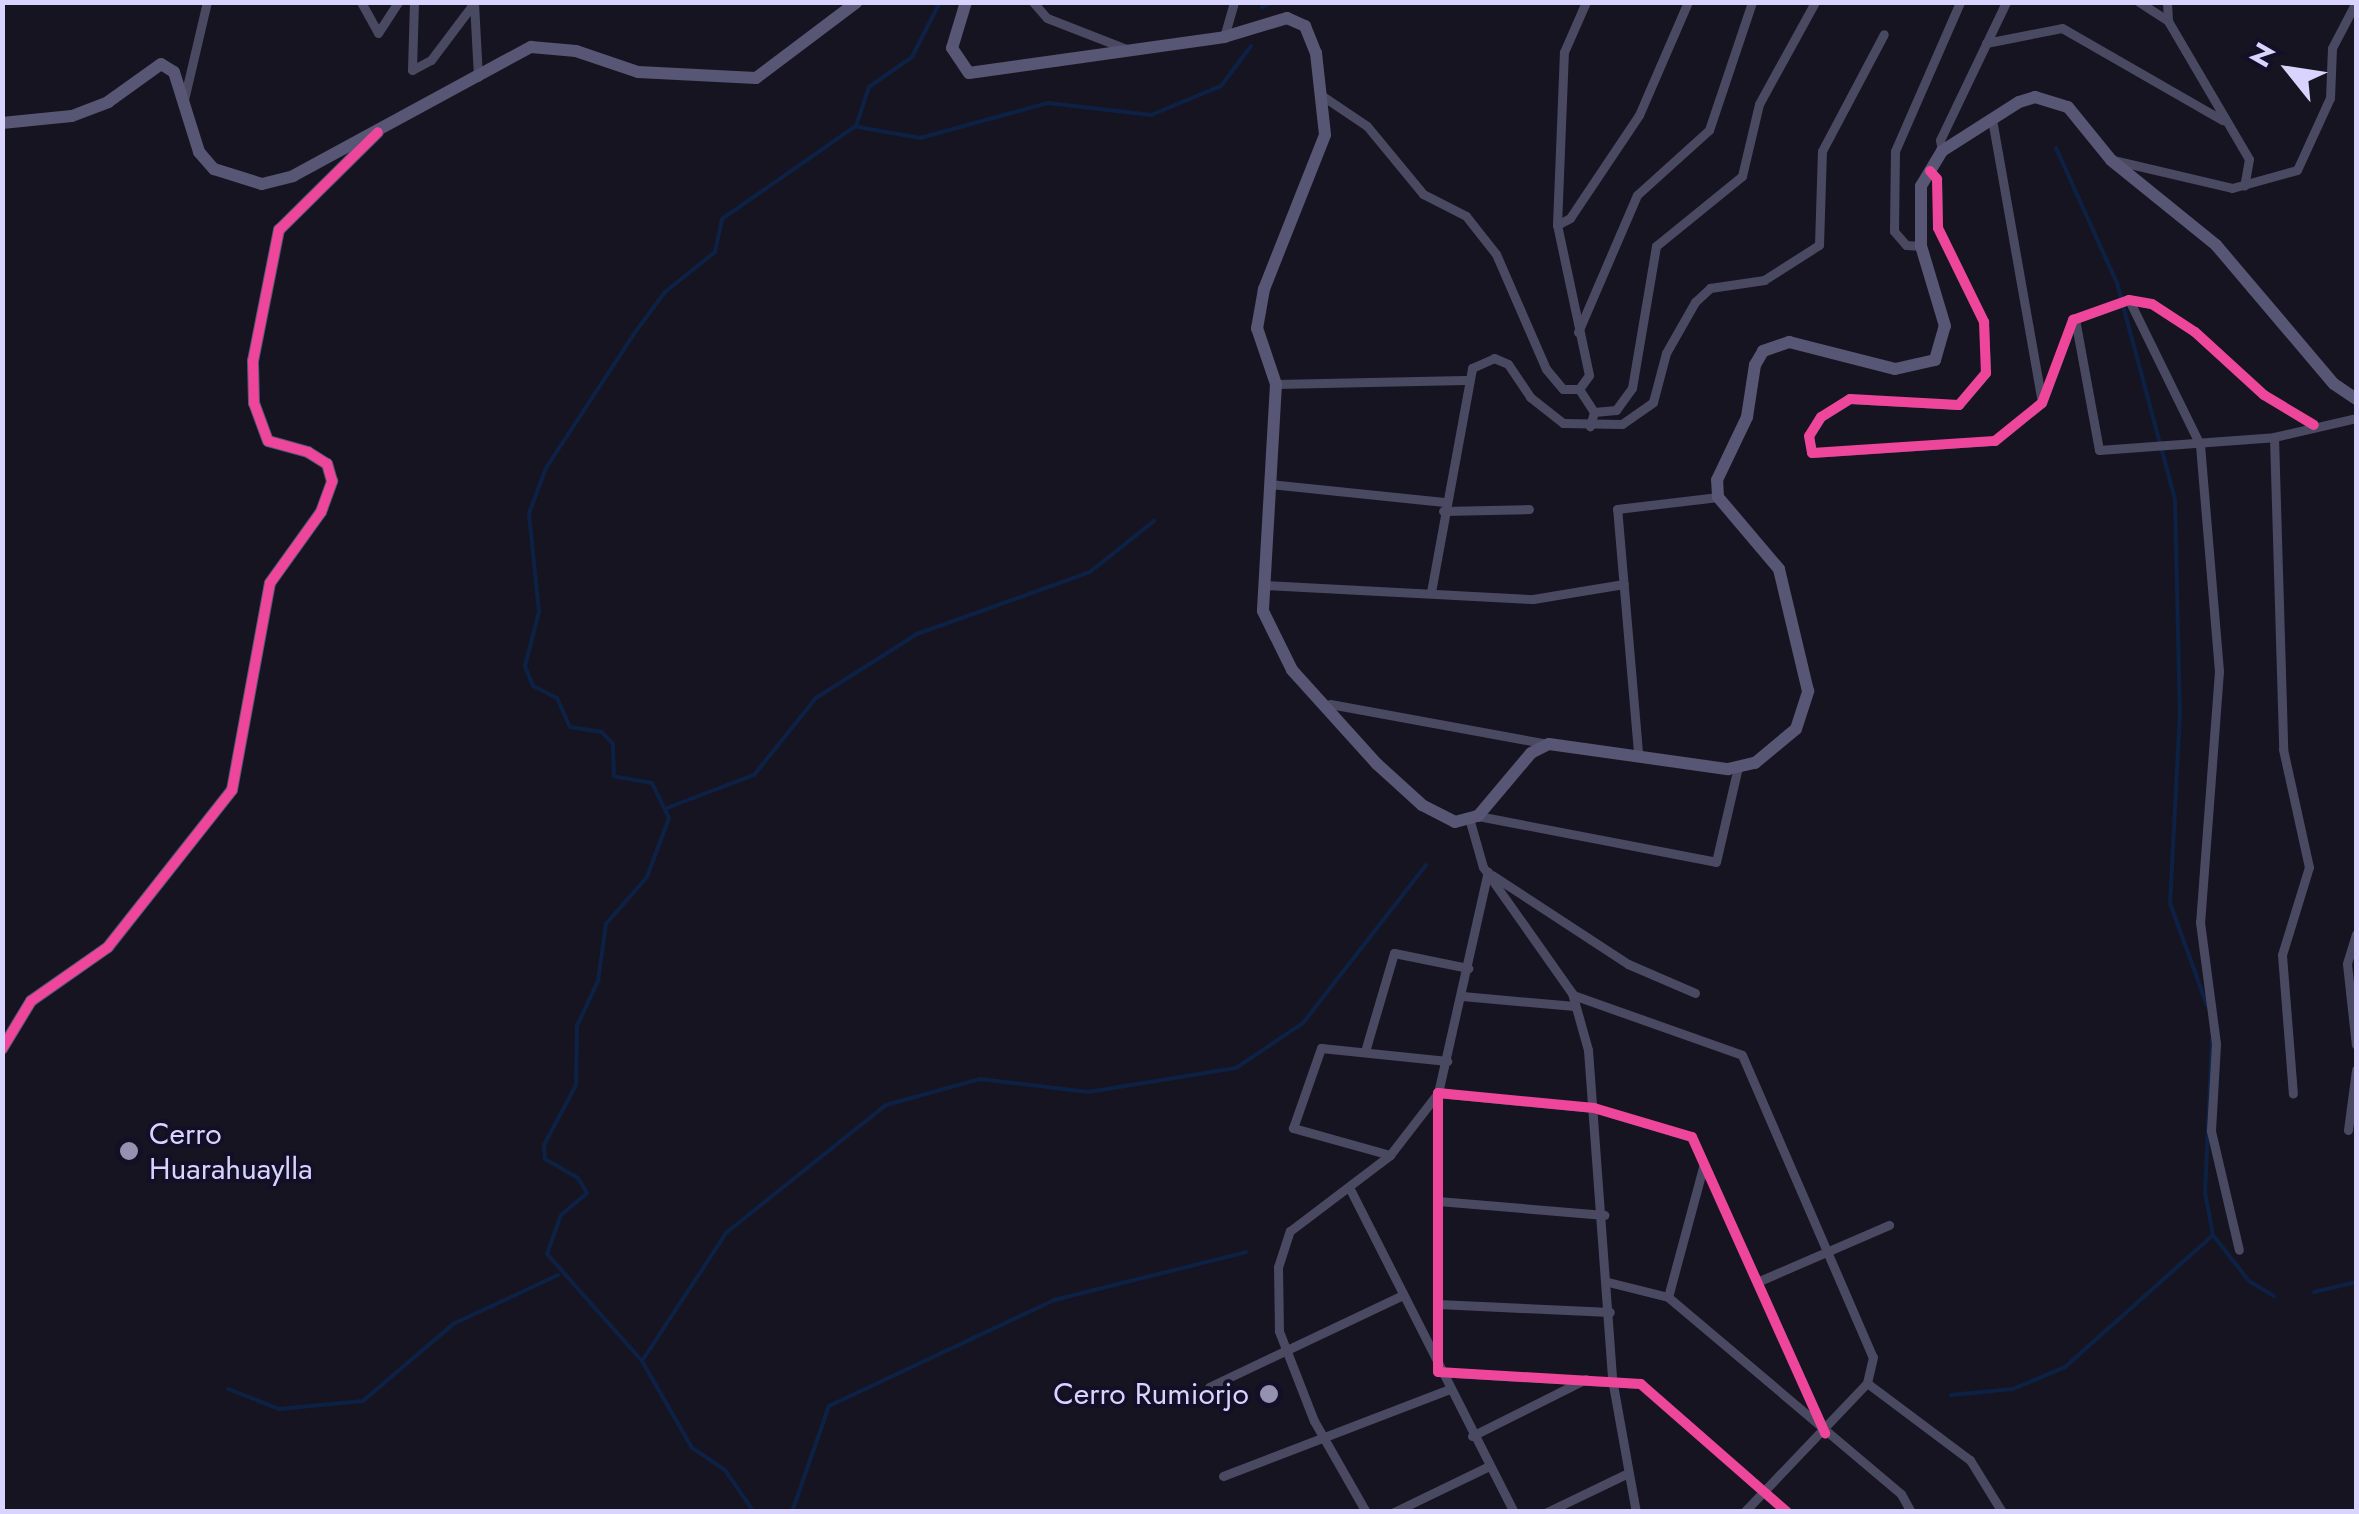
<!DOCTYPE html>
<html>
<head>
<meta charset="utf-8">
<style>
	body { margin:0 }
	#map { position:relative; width:2359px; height:1514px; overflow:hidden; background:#161421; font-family:Jost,sans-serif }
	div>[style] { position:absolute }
	.stream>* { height:4px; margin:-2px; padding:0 2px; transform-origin:2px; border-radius:2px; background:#0d2144 }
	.street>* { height:9px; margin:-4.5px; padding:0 4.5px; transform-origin:4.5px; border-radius:4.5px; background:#4a4962 }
	.secondary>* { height:12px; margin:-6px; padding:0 6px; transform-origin:6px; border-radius:6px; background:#575674 }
	.cycleway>* { height:10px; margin:-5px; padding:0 5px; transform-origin:5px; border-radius:5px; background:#ed469a }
	.dots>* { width:28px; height:28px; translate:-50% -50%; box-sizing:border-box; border:5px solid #130f26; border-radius:50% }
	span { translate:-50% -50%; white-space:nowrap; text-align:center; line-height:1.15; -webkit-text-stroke:8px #130f26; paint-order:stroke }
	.poi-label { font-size:30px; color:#d9d4ff }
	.left { translate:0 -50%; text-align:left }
	.right { translate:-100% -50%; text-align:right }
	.frame { position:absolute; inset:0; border:5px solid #d9d4ff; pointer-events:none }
	.north { position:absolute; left:2239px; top:20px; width:100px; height:100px; -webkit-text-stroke:8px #130f26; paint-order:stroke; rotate:300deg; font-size:28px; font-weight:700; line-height:40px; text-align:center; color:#d9d4ff }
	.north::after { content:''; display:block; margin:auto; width:35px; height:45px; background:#d9d4ff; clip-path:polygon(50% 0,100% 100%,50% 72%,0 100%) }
</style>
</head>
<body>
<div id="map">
	<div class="stream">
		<i style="left:1262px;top:7px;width:13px;rotate:-23deg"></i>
		<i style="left:858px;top:127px;width:63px;rotate:10.1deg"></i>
		<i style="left:920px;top:138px;width:133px;rotate:-15.3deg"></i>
		<i style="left:1048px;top:103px;width:104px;rotate:6.6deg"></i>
		<i style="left:1151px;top:115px;width:76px;rotate:-22.5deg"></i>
		<i style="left:1221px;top:86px;width:50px;rotate:-53.1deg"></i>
		<i style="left:2056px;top:148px;width:148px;rotate:65.7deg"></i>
		<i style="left:2117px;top:283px;width:225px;rotate:75deg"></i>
		<i style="left:2175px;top:500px;width:213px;rotate:88.7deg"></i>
		<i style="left:2180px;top:713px;width:190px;rotate:93deg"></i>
		<i style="left:2170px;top:903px;width:109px;rotate:70.1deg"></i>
		<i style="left:667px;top:808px;width:93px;rotate:-20.8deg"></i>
		<i style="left:754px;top:775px;width:99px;rotate:-51.2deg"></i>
		<i style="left:816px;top:698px;width:120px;rotate:-32.4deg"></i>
		<i style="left:917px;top:634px;width:184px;rotate:-19.7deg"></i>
		<i style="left:1090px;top:572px;width:82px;rotate:-38.6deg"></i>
		<i style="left:2212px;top:1039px;width:153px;rotate:92.6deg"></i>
		<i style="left:2205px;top:1192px;width:44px;rotate:79.5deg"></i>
		<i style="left:2213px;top:1235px;width:58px;rotate:52deg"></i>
		<i style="left:2249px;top:1281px;width:29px;rotate:31deg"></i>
		<i style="left:2314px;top:1292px;width:43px;rotate:-13.4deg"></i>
		<i style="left:642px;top:1361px;width:153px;rotate:-56.7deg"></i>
		<i style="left:726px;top:1233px;width:205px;rotate:-38.7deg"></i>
		<i style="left:886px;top:1105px;width:98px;rotate:-15.5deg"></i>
		<i style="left:980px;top:1079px;width:109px;rotate:6.9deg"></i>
		<i style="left:1088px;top:1092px;width:150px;rotate:-9.2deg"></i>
		<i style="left:1236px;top:1068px;width:81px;rotate:-33.9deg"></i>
		<i style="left:1303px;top:1023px;width:200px;rotate:-52.1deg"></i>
		<i style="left:228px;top:1389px;width:55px;rotate:21.4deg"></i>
		<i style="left:279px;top:1409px;width:84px;rotate:-5.4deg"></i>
		<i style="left:363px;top:1401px;width:118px;rotate:-40.5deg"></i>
		<i style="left:453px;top:1324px;width:116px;rotate:-25deg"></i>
		<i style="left:1951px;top:1395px;width:62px;rotate:-5.5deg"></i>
		<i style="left:2013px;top:1389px;width:56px;rotate:-22.9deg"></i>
		<i style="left:2065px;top:1367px;width:198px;rotate:-41.7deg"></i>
		<i style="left:754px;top:1512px;width:51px;rotate:-124.6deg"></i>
		<i style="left:725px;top:1470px;width:40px;rotate:-146deg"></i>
		<i style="left:692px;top:1448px;width:100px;rotate:-119.9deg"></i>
		<i style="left:642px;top:1361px;width:143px;rotate:-131.6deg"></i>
		<i style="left:547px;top:1254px;width:41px;rotate:-70.3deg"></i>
		<i style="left:561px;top:1215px;width:34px;rotate:-40deg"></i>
		<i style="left:587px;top:1193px;width:17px;rotate:-121deg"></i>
		<i style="left:578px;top:1178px;width:38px;rotate:-150deg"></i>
		<i style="left:545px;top:1159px;width:14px;rotate:-94deg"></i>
		<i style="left:544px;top:1145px;width:68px;rotate:-61.9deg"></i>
		<i style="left:576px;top:1085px;width:59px;rotate:-89deg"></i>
		<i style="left:577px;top:1026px;width:50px;rotate:-65deg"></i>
		<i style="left:598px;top:981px;width:58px;rotate:-82deg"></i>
		<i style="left:606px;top:924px;width:62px;rotate:-48.9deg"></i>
		<i style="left:647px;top:877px;width:63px;rotate:-69.6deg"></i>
		<i style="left:669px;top:818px;width:39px;rotate:-116deg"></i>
		<i style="left:652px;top:783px;width:39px;rotate:-170deg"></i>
		<i style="left:614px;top:776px;width:32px;rotate:-92deg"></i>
		<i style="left:613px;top:744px;width:16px;rotate:-133deg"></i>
		<i style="left:602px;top:732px;width:32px;rotate:-171deg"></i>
		<i style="left:570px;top:727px;width:32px;rotate:-114deg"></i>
		<i style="left:557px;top:698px;width:27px;rotate:-153deg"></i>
		<i style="left:533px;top:686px;width:22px;rotate:-112deg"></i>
		<i style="left:525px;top:666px;width:56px;rotate:-75.5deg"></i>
		<i style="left:539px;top:612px;width:100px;rotate:-95.8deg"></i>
		<i style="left:529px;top:513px;width:48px;rotate:-69.3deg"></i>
		<i style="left:546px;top:468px;width:164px;rotate:-56.7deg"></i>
		<i style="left:636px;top:331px;width:49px;rotate:-53.4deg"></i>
		<i style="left:665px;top:292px;width:64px;rotate:-38.7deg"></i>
		<i style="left:715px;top:252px;width:34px;rotate:-78deg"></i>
		<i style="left:722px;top:219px;width:163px;rotate:-34.8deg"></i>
		<i style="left:856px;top:126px;width:41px;rotate:-71.6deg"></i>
		<i style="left:869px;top:87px;width:52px;rotate:-34.9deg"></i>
		<i style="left:912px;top:57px;width:62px;rotate:-63deg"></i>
		<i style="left:792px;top:1512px;width:112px;rotate:-70.8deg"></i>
		<i style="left:829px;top:1406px;width:249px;rotate:-25.2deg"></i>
		<i style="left:1054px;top:1300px;width:198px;rotate:-14deg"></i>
	</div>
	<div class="street">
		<i style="left:361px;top:2px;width:35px;rotate:61deg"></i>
		<i style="left:378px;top:33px;width:37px;rotate:-57deg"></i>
		<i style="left:414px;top:2px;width:68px;rotate:91.7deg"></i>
		<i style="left:412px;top:70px;width:21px;rotate:-28deg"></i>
		<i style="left:431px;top:60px;width:71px;rotate:-53deg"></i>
		<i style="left:474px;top:3px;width:74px;rotate:86.9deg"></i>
		<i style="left:1033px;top:2px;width:21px;rotate:49deg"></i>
		<i style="left:1047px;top:18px;width:83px;rotate:21.3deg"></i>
		<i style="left:2139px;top:2px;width:35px;rotate:33deg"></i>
		<i style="left:2167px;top:2px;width:19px;rotate:87deg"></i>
		<i style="left:2168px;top:21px;width:160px;rotate:59.6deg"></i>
		<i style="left:2249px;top:159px;width:27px;rotate:100deg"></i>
		<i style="left:1224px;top:37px;width:36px;rotate:-74deg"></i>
		<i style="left:1986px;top:43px;width:77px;rotate:-11.2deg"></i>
		<i style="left:2062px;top:28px;width:185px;rotate:29.9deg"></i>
		<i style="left:1321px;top:95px;width:55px;rotate:34deg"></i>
		<i style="left:1367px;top:126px;width:88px;rotate:50.5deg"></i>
		<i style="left:1423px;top:194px;width:48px;rotate:27.1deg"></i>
		<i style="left:1466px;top:216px;width:48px;rotate:51.7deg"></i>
		<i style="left:1496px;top:254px;width:125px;rotate:66.5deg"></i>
		<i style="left:1546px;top:369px;width:26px;rotate:50deg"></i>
		<i style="left:1563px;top:389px;width:16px"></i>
		<i style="left:183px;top:104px;width:105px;rotate:-76.8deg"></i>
		<i style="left:1992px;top:119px;width:288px;rotate:80deg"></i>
		<i style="left:1942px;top:151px;width:11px;rotate:-100deg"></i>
		<i style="left:1940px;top:140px;width:153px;rotate:-64.4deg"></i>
		<i style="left:2113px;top:160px;width:122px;rotate:13.2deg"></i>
		<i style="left:2232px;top:188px;width:67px;rotate:-15.5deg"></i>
		<i style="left:2297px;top:170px;width:79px;rotate:-65.4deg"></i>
		<i style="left:2330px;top:98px;width:50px;rotate:-87.7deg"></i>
		<i style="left:2332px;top:48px;width:52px;rotate:-62.4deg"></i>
		<i style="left:1930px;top:171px;width:11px;rotate:49deg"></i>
		<i style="left:1937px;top:179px;width:49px;rotate:88.8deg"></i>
		<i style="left:1938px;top:228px;width:105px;rotate:63.9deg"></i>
		<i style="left:1984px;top:322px;width:51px;rotate:87.8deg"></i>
		<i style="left:1986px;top:373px;width:42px;rotate:130.2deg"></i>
		<i style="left:1959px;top:405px;width:109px;rotate:-176.8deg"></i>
		<i style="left:1850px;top:399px;width:34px;rotate:148deg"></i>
		<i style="left:1821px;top:417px;width:22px;rotate:122deg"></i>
		<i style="left:1809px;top:436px;width:17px;rotate:80deg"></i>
		<i style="left:1812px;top:453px;width:183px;rotate:-3.8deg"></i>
		<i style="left:1995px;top:441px;width:60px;rotate:-39deg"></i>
		<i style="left:2042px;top:403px;width:89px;rotate:-69.5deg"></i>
		<i style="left:2073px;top:320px;width:59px;rotate:-19.7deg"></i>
		<i style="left:2129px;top:300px;width:23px;rotate:10deg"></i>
		<i style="left:2152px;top:304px;width:51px;rotate:33.1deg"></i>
		<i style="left:2195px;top:332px;width:93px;rotate:42.4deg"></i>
		<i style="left:2264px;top:395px;width:58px;rotate:31deg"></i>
		<i style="left:1557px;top:225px;width:15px;rotate:-28deg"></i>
		<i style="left:1570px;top:218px;width:124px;rotate:-56.2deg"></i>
		<i style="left:1639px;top:115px;width:123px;rotate:-66.6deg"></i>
		<i style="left:1921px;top:246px;width:15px;rotate:-176deg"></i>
		<i style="left:1906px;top:245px;width:18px;rotate:-131deg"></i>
		<i style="left:1894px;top:231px;width:80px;rotate:-89.3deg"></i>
		<i style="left:1895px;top:151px;width:163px;rotate:-66.4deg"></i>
		<i style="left:2129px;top:300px;width:161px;rotate:63.9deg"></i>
		<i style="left:2200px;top:445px;width:227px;rotate:85.2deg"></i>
		<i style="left:2219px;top:671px;width:252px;rotate:94.3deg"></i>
		<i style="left:2200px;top:922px;width:123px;rotate:82.5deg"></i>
		<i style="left:2216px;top:1044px;width:87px;rotate:93.3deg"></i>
		<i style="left:2211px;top:1131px;width:122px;rotate:76.8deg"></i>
		<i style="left:2075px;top:319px;width:133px;rotate:79.6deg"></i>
		<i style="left:2099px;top:450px;width:175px;rotate:-4.2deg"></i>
		<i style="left:2274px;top:437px;width:84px;rotate:-13deg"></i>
		<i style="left:1578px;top:332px;width:149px;rotate:-66.7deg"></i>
		<i style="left:1637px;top:195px;width:97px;rotate:-42.1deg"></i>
		<i style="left:1709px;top:130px;width:135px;rotate:-71.4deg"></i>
		<i style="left:1276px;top:384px;width:189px;rotate:-1.2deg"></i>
		<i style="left:1579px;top:389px;width:17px;rotate:-54deg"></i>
		<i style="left:1589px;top:375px;width:153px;rotate:-102deg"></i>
		<i style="left:1557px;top:225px;width:173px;rotate:-87.7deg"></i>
		<i style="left:1564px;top:52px;width:55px;rotate:-66.3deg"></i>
		<i style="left:1579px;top:389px;width:27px;rotate:57deg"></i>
		<i style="left:1594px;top:412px;width:15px;rotate:106deg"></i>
		<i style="left:1594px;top:412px;width:22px;rotate:-5deg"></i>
		<i style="left:1616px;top:410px;width:27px;rotate:-54deg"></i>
		<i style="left:1632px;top:388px;width:144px;rotate:-80.4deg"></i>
		<i style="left:1656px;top:246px;width:111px;rotate:-39.1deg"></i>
		<i style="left:1742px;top:176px;width:74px;rotate:-76.7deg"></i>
		<i style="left:1759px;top:104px;width:116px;rotate:-61.2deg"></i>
		<i style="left:2274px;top:437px;width:312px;rotate:88.3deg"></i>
		<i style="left:2283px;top:749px;width:121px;rotate:77.6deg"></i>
		<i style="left:2309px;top:867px;width:92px;rotate:107.1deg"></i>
		<i style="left:2282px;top:955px;width:139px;rotate:85.5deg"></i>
		<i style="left:1269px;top:484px;width:176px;rotate:5.9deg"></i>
		<i style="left:1443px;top:511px;width:86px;rotate:-1.3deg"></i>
		<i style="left:1263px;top:585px;width:270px;rotate:3deg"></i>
		<i style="left:1533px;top:599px;width:92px;rotate:-9.4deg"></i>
		<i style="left:1431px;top:592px;width:228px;rotate:-79.6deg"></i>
		<i style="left:1472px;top:368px;width:24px;rotate:-24deg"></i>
		<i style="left:1494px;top:358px;width:15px;rotate:23deg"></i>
		<i style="left:1508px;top:364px;width:40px;rotate:56deg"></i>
		<i style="left:1530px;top:397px;width:42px;rotate:38.2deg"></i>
		<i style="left:1563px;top:423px;width:59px;rotate:1deg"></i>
		<i style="left:1622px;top:424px;width:38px;rotate:-35deg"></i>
		<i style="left:1653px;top:402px;width:51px;rotate:-75.1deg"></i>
		<i style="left:1666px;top:353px;width:59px;rotate:-60.4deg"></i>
		<i style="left:1695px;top:302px;width:21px;rotate:-43deg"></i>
		<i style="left:1710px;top:288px;width:55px;rotate:-8.4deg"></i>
		<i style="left:1764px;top:280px;width:65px;rotate:-32.5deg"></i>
		<i style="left:1819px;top:245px;width:94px;rotate:-88.2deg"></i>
		<i style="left:1822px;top:151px;width:132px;rotate:-62.1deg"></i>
		<i style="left:1330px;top:704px;width:223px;rotate:10.4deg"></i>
		<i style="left:1638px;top:752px;width:244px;rotate:-94.9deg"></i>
		<i style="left:1617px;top:509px;width:102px;rotate:-6.8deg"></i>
		<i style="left:1478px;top:816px;width:242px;rotate:10.9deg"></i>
		<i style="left:1716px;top:862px;width:98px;rotate:-77deg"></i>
		<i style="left:1469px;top:818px;width:51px;rotate:74.1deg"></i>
		<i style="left:1483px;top:867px;width:154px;rotate:54.8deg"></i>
		<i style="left:1572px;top:993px;width:59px;rotate:74.3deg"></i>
		<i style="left:1588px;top:1050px;width:330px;rotate:85.8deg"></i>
		<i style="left:1612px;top:1379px;width:135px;rotate:79.8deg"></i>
		<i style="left:1492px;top:875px;width:163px;rotate:33.2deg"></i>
		<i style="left:1628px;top:964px;width:73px;rotate:23.4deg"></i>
		<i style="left:2356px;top:934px;width:31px;rotate:107deg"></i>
		<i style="left:2347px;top:964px;width:81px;rotate:83.7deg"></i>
		<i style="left:1573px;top:995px;width:179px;rotate:19.5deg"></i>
		<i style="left:1742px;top:1055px;width:329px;rotate:66.6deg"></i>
		<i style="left:1873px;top:1357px;width:27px;rotate:103deg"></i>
		<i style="left:1867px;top:1383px;width:178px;rotate:133.6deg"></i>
		<i style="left:1462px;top:996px;width:113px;rotate:5.1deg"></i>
		<i style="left:1366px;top:1048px;width:99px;rotate:-73.6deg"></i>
		<i style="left:1394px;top:953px;width:76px;rotate:11.5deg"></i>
		<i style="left:2348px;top:1130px;width:61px;rotate:-82.4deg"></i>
		<i style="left:1390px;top:1155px;width:101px;rotate:-164.4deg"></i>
		<i style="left:1293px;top:1128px;width:85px;rotate:-70.7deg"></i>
		<i style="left:1321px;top:1048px;width:127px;rotate:5.9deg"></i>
		<i style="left:1351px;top:1191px;width:360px;rotate:63.1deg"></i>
		<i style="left:1438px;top:1201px;width:167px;rotate:4.8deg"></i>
		<i style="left:1608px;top:1282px;width:62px;rotate:14deg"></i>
		<i style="left:1668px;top:1297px;width:305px;rotate:40.2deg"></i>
		<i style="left:1901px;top:1494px;width:21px;rotate:61deg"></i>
		<i style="left:1757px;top:1282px;width:144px;rotate:-23.4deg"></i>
		<i style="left:1668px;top:1297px;width:138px;rotate:-74.9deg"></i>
		<i style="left:1438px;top:1304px;width:172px;rotate:2.7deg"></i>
		<i style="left:1867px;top:1383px;width:129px;rotate:36.8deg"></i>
		<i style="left:1970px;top:1460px;width:61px;rotate:58.4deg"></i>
		<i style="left:1209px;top:1387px;width:212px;rotate:-25.4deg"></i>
		<i style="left:1472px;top:1436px;width:127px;rotate:-26.6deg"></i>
		<i style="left:1223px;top:1476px;width:240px;rotate:-21deg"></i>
		<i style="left:1366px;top:1512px;width:105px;rotate:-119.7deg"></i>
		<i style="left:1314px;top:1421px;width:97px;rotate:-111.3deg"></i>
		<i style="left:1279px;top:1331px;width:64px;rotate:-90.9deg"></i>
		<i style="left:1278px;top:1267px;width:38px;rotate:-72deg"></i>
		<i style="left:1290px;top:1231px;width:126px;rotate:-37.2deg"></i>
		<i style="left:1390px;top:1155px;width:78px;rotate:-52.3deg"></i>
		<i style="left:1438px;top:1093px;width:227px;rotate:-77.3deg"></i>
		<i style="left:1394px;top:1512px;width:106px;rotate:-25.8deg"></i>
		<i style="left:1547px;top:1512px;width:88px;rotate:-25.7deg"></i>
		<i style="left:1787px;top:1512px;width:194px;rotate:-138.8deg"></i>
		<i style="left:1641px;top:1384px;width:203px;rotate:-176.6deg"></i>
		<i style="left:1438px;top:1372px;width:279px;rotate:-90deg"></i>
		<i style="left:1438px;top:1093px;width:157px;rotate:5.5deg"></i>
		<i style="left:1594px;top:1108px;width:102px;rotate:16.5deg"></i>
		<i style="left:1692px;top:1137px;width:325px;rotate:65.8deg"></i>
	</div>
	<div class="secondary">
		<i style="left:966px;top:2px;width:48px;rotate:106.9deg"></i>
		<i style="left:952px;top:48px;width:30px;rotate:56deg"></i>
		<i style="left:969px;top:73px;width:258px;rotate:-8deg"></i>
		<i style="left:1224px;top:37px;width:66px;rotate:-16.8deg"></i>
		<i style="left:1287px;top:18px;width:20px;rotate:24deg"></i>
		<i style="left:1305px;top:26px;width:29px;rotate:68deg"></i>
		<i style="left:1316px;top:53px;width:82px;rotate:83.7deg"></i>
		<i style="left:1325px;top:135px;width:166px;rotate:111.6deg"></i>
		<i style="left:1264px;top:289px;width:40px;rotate:100deg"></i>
		<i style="left:1257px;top:328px;width:59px;rotate:71.3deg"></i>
		<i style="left:1276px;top:384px;width:227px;rotate:93.3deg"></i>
		<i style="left:1263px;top:611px;width:66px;rotate:63.8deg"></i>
		<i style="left:1292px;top:670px;width:127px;rotate:47.9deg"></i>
		<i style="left:1377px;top:764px;width:61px;rotate:42.3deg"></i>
		<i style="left:1422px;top:805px;width:37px;rotate:27deg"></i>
		<i style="left:1455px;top:822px;width:24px;rotate:-15deg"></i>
		<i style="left:1478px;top:816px;width:82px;rotate:-49.9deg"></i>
		<i style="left:1531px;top:753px;width:20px;rotate:-27deg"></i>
		<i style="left:1549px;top:744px;width:181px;rotate:8deg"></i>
		<i style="left:1728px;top:769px;width:28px;rotate:-13deg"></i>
		<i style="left:1755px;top:763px;width:53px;rotate:-39.7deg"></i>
		<i style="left:1796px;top:729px;width:40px;rotate:-72deg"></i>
		<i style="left:1808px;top:691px;width:125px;rotate:-103.4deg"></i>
		<i style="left:1779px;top:569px;width:94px;rotate:-130.3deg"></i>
		<i style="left:1718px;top:497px;width:17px;rotate:-93deg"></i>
		<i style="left:1717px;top:480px;width:70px;rotate:-64.5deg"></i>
		<i style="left:1747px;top:417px;width:53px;rotate:-81.3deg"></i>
		<i style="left:1755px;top:365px;width:16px;rotate:-60deg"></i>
		<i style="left:1763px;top:351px;width:28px;rotate:-19deg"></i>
		<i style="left:1789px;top:342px;width:109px;rotate:14.3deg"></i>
		<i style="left:1895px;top:369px;width:41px;rotate:-12.7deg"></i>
		<i style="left:1935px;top:360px;width:35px;rotate:-74deg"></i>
		<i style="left:1945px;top:326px;width:84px;rotate:-106.7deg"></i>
		<i style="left:1921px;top:246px;width:60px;rotate:-90deg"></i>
		<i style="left:1921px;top:186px;width:41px;rotate:-59deg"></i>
		<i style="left:1942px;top:151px;width:91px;rotate:-32.5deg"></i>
		<i style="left:2019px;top:102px;width:17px;rotate:-17deg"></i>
		<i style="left:2035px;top:97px;width:34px;rotate:17deg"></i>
		<i style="left:2068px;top:107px;width:68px;rotate:50.9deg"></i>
		<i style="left:2111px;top:160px;width:135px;rotate:39deg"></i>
		<i style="left:2216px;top:245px;width:182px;rotate:49.7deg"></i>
		<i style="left:2334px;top:384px;width:27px;rotate:34deg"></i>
		<i style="left:2px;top:123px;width:70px;rotate:-5.7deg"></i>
		<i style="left:72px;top:116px;width:39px;rotate:-21deg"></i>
		<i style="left:108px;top:102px;width:65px;rotate:-35.6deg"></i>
		<i style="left:161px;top:64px;width:15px;rotate:32deg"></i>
		<i style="left:174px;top:72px;width:84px;rotate:72.6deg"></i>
		<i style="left:199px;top:152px;width:23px;rotate:49deg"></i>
		<i style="left:214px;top:169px;width:50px;rotate:17.4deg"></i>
		<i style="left:262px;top:184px;width:32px;rotate:-14deg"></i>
		<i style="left:293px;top:176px;width:271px;rotate:-28.5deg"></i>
		<i style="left:531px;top:47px;width:45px;rotate:5.1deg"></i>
		<i style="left:576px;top:51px;width:65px;rotate:18.7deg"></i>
		<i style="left:638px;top:72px;width:118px;rotate:2.9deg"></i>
		<i style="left:756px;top:78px;width:126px;rotate:-37deg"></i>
		<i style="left:2px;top:1049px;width:56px;rotate:-58.9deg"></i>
		<i style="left:31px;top:1001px;width:94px;rotate:-35deg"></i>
		<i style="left:108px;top:947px;width:200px;rotate:-51.7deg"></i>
		<i style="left:232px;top:790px;width:210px;rotate:-79.6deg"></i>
		<i style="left:270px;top:583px;width:87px;rotate:-54.3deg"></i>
		<i style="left:321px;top:512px;width:33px;rotate:-70deg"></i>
		<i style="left:332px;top:481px;width:18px;rotate:-106deg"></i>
		<i style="left:327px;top:464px;width:22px;rotate:-148deg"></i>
		<i style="left:308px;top:452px;width:41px;rotate:-164.6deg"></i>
		<i style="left:268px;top:441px;width:40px;rotate:-110.2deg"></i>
		<i style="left:254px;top:403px;width:42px;rotate:-91.4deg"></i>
		<i style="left:253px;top:361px;width:134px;rotate:-78.8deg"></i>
		<i style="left:279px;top:230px;width:139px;rotate:-44.7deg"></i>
	</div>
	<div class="cycleway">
		<i style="left:1930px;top:171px;width:11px;rotate:49deg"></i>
		<i style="left:1937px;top:179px;width:49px;rotate:88.8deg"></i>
		<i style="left:1938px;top:228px;width:105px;rotate:63.9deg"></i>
		<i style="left:1984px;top:322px;width:51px;rotate:87.8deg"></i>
		<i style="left:1986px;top:373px;width:42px;rotate:130.2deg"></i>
		<i style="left:1959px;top:405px;width:109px;rotate:-176.8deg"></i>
		<i style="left:1850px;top:399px;width:34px;rotate:148deg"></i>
		<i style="left:1821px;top:417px;width:22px;rotate:122deg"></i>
		<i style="left:1809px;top:436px;width:17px;rotate:80deg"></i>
		<i style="left:1812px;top:453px;width:183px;rotate:-3.8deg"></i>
		<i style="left:1995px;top:441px;width:60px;rotate:-39deg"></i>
		<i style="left:2042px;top:403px;width:89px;rotate:-69.5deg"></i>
		<i style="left:2073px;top:320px;width:59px;rotate:-19.7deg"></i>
		<i style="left:2129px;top:300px;width:23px;rotate:10deg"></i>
		<i style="left:2152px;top:304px;width:51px;rotate:33.1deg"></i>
		<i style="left:2195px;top:332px;width:93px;rotate:42.4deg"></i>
		<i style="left:2264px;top:395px;width:58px;rotate:31deg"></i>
		<i style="left:2px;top:1049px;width:56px;rotate:-58.9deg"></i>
		<i style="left:31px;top:1001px;width:94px;rotate:-35deg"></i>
		<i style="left:108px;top:947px;width:200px;rotate:-51.7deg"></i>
		<i style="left:232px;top:790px;width:210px;rotate:-79.6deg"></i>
		<i style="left:270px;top:583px;width:87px;rotate:-54.3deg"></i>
		<i style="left:321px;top:512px;width:33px;rotate:-70deg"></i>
		<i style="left:332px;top:481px;width:18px;rotate:-106deg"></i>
		<i style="left:327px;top:464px;width:22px;rotate:-148deg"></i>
		<i style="left:308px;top:452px;width:41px;rotate:-164.6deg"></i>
		<i style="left:268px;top:441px;width:40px;rotate:-110.2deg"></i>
		<i style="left:254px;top:403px;width:42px;rotate:-91.4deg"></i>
		<i style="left:253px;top:361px;width:134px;rotate:-78.8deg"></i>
		<i style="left:279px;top:230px;width:139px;rotate:-44.7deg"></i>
		<i style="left:1787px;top:1512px;width:194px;rotate:-138.8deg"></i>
		<i style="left:1641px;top:1384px;width:203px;rotate:-176.6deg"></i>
		<i style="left:1438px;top:1372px;width:279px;rotate:-90deg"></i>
		<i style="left:1438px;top:1093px;width:157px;rotate:5.5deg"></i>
		<i style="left:1594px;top:1108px;width:102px;rotate:16.5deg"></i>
		<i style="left:1692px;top:1137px;width:325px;rotate:65.8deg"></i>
	</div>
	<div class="dots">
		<i style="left:129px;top:1151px;background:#9591b1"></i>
		<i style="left:1269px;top:1394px;background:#9591b1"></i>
	</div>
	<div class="poi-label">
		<span class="left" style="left:149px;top:1151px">Cerro<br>Huarahuaylla</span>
		<span class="right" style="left:1249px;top:1394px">Cerro Rumiorjo</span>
	</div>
	<div class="frame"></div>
	<div class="north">N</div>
</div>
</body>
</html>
